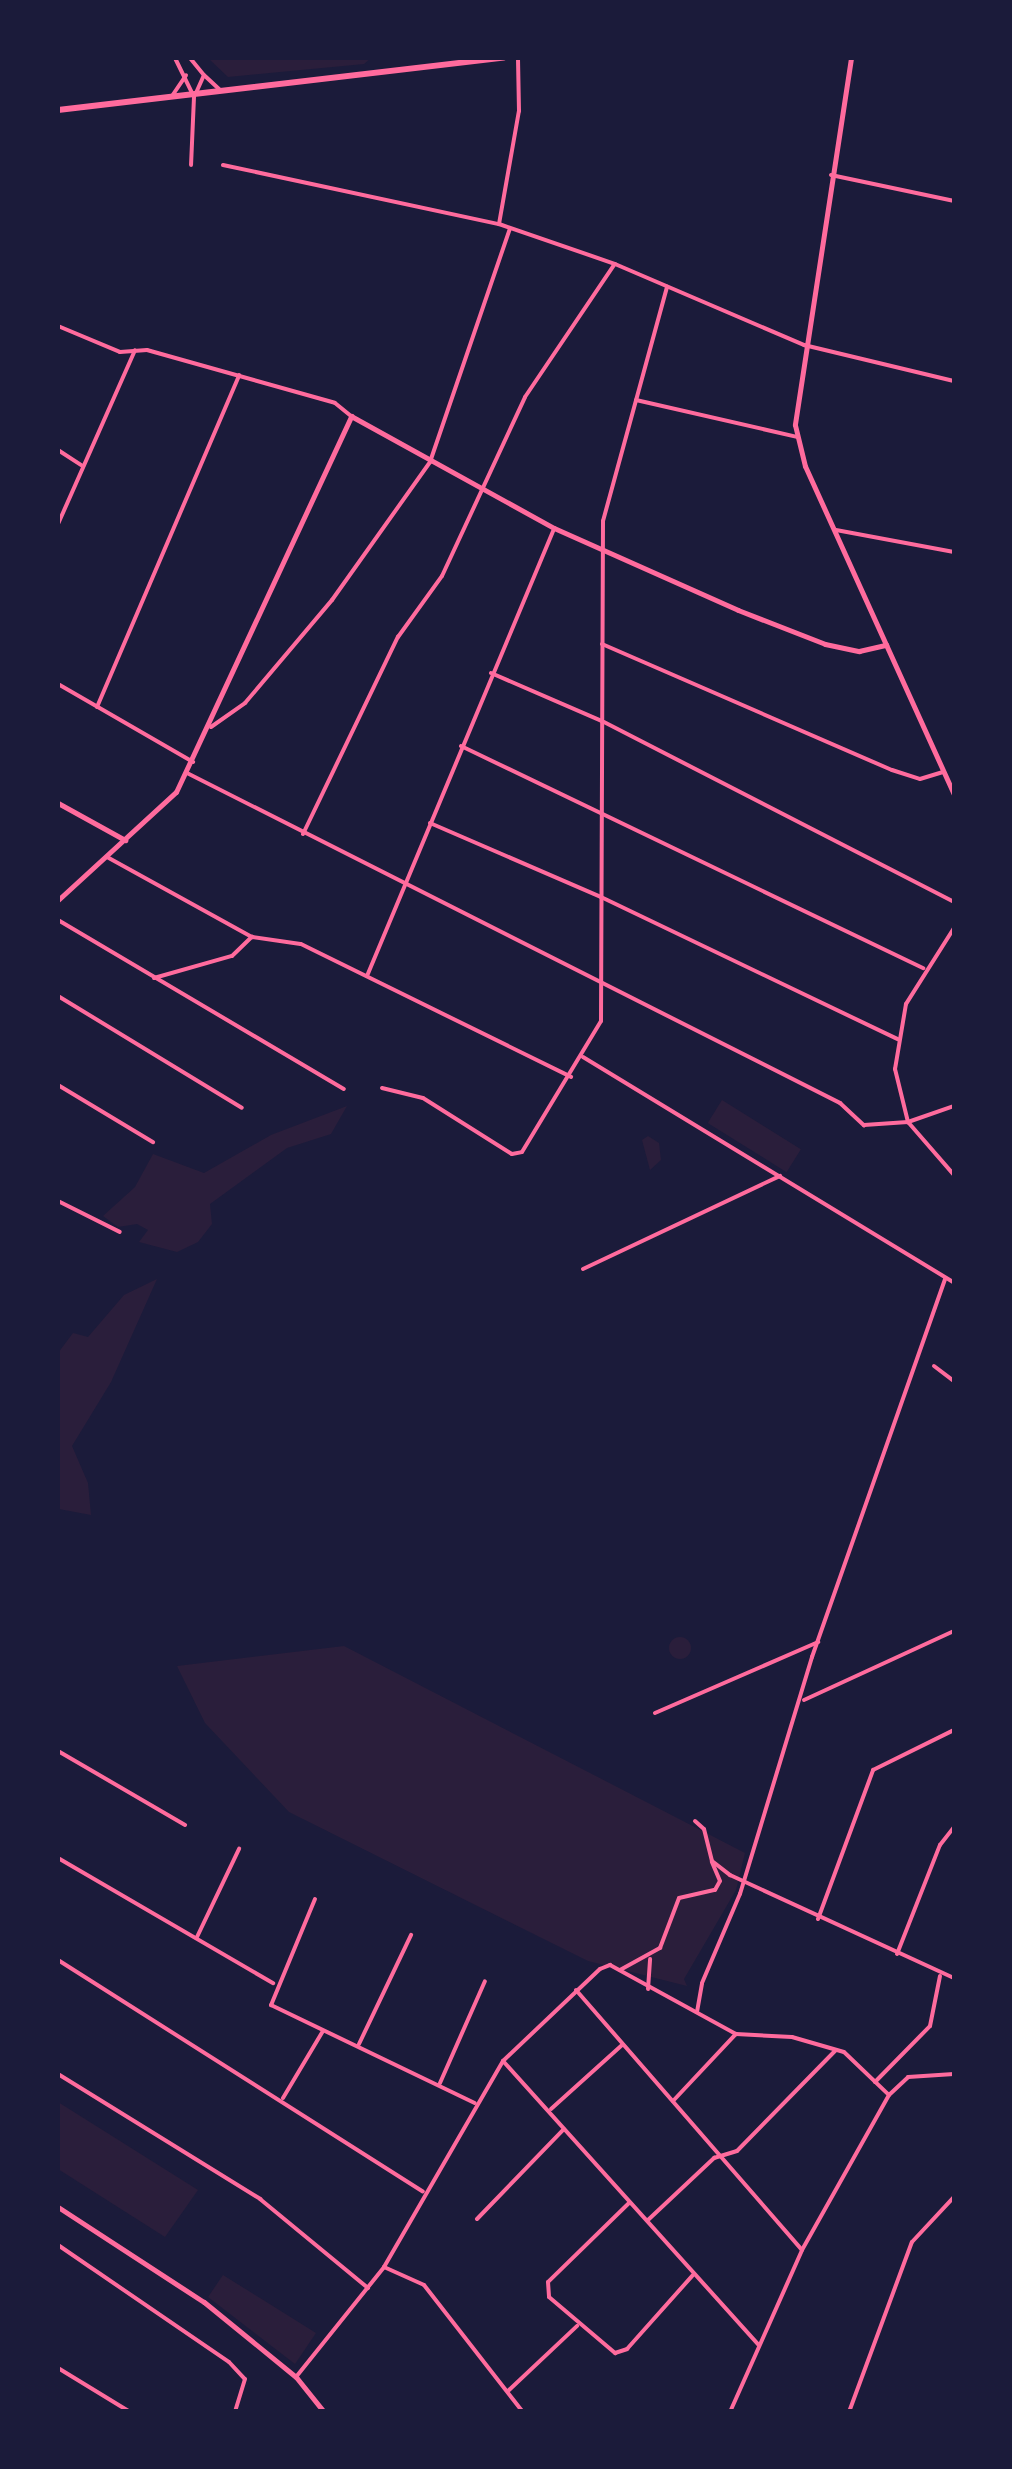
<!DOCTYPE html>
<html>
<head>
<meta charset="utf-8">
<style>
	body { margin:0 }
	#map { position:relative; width:1012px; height:2469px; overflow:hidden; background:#1b1b3a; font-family:Raleway,sans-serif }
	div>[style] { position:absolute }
	.green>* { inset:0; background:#2a1e3b; transform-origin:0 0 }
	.round { border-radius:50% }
	.minor>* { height:4px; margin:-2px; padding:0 2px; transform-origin:2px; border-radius:2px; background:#ff6b9d }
	.tertiary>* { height:5px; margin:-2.5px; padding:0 2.5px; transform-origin:2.5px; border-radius:2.5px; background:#ff6b9d }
	.secondary>* { height:5px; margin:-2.5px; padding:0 2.5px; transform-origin:2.5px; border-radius:2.5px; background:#ff6b9d }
	.trunk>* { height:6px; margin:-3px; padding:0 3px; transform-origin:3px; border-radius:3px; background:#ff6b9d }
	span { translate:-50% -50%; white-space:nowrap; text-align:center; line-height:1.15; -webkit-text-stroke:9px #1b1b3a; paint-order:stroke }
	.frame { position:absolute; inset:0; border:60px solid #1b1b3a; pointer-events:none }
</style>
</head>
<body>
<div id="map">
	<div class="green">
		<i style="clip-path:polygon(208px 58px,371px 58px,364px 64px,228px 77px)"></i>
		<i style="left:722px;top:1100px;width:93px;height:27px;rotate:32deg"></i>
		<i style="clip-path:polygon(347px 1106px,331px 1134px,287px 1148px,210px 1204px,212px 1224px,198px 1242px,177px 1252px,139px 1242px,148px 1230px,137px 1224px,118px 1227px,103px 1216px,135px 1187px,153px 1154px,204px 1173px,271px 1135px)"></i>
		<i style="clip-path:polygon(648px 1136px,659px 1143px,661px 1160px,650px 1170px,642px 1140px)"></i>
		<i style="clip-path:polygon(157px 1279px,111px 1382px,72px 1446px,88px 1483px,91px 1515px,59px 1509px,58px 1353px,73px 1333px,88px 1337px,124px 1295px)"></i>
		<i class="round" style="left:669px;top:1637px;width:22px;height:22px"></i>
		<i style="clip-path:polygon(344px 1646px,745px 1853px,736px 1890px,684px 1979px,687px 1986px,588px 1961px,289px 1812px,205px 1723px,177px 1666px)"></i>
		<i style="clip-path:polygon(58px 2102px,198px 2190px,165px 2237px,58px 2169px)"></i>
		<i style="clip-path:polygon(223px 2275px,316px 2333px,295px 2364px,208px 2297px)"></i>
	</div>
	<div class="minor">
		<i style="left:175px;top:58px;width:43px;rotate:64deg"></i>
		<i style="left:194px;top:97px;width:68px;rotate:92.5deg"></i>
		<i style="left:190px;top:58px;width:22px;rotate:51deg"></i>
		<i style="left:204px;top:75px;width:20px;rotate:114deg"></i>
		<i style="left:205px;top:76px;width:21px;rotate:43deg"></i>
		<i style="left:172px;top:96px;width:25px;rotate:-56deg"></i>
		<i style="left:223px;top:165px;width:282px;rotate:12.1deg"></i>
		<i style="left:499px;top:224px;width:123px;rotate:19deg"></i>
		<i style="left:615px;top:264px;width:206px;rotate:23.2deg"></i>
		<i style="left:804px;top:345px;width:154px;rotate:13.5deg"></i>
		<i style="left:831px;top:175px;width:126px;rotate:11.9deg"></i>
		<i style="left:499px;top:224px;width:115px;rotate:-80deg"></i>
		<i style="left:519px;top:111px;width:53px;rotate:-91.1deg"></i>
		<i style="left:58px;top:326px;width:67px;rotate:22.8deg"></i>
		<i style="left:120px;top:352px;width:27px;rotate:-4deg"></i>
		<i style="left:147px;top:350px;width:195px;rotate:15.7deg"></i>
		<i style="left:335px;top:403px;width:21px;rotate:39deg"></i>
		<i style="left:636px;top:400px;width:165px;rotate:12.9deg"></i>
		<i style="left:58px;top:450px;width:30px;rotate:33deg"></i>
		<i style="left:58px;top:524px;width:190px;rotate:-66.1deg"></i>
		<i style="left:836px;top:530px;width:120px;rotate:10.6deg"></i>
		<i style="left:602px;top:644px;width:316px;rotate:23.5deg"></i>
		<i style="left:892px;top:770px;width:29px;rotate:18deg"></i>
		<i style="left:920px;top:779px;width:24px;rotate:-17deg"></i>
		<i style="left:491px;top:673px;width:121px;rotate:23.4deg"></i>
		<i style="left:602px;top:721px;width:396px;rotate:27.2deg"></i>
		<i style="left:58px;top:684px;width:156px;rotate:30deg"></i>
		<i style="left:97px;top:707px;width:361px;rotate:-66.8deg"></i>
		<i style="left:211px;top:727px;width:42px;rotate:-35.2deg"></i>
		<i style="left:245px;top:703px;width:135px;rotate:-49.8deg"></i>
		<i style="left:332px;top:600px;width:169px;rotate:-54.6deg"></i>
		<i style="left:430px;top:462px;width:247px;rotate:-71.1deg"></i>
		<i style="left:461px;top:746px;width:513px;rotate:25.67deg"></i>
		<i style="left:187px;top:773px;width:732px;rotate:26.81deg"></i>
		<i style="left:840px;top:1103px;width:33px;rotate:43deg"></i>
		<i style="left:864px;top:1125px;width:44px;rotate:-3.9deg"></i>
		<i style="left:908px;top:1122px;width:49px;rotate:-19.2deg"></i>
		<i style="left:430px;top:823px;width:186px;rotate:23.4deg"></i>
		<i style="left:601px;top:897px;width:329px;rotate:25.6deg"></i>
		<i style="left:303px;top:834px;width:219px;rotate:-64.3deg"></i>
		<i style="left:398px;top:637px;width:75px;rotate:-54.2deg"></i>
		<i style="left:442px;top:576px;width:197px;rotate:-65.1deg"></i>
		<i style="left:525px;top:397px;width:159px;rotate:-56deg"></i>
		<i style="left:107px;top:857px;width:166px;rotate:28.9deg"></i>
		<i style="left:252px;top:937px;width:49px;rotate:8.1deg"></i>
		<i style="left:301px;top:944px;width:301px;rotate:26.2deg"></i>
		<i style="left:58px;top:920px;width:332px;rotate:30.6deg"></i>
		<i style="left:954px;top:928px;width:90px;rotate:122.3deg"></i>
		<i style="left:906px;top:1004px;width:66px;rotate:99.6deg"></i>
		<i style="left:895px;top:1069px;width:55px;rotate:76.2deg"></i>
		<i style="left:908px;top:1122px;width:70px;rotate:49deg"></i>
		<i style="left:367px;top:976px;width:485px;rotate:-67.3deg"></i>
		<i style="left:154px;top:978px;width:81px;rotate:-15.8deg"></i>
		<i style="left:232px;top:956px;width:28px;rotate:-44deg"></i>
		<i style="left:58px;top:996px;width:215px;rotate:31.3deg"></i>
		<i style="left:583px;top:1057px;width:434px;rotate:31.3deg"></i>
		<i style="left:58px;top:1085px;width:111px;rotate:31deg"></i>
		<i style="left:382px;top:1088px;width:42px;rotate:13.7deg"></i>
		<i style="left:423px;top:1098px;width:105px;rotate:32.2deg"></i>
		<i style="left:512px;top:1154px;width:10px;rotate:-11deg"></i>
		<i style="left:522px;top:1152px;width:153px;rotate:-58.9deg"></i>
		<i style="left:601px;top:1021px;width:500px;rotate:-89.77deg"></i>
		<i style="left:603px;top:521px;width:243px;rotate:-74.7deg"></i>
		<i style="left:58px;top:1201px;width:69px;rotate:26.6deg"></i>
		<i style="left:583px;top:1269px;width:218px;rotate:-25.3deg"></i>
		<i style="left:934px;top:1366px;width:25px;rotate:37deg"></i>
		<i style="left:804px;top:1700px;width:165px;rotate:-24.7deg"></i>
		<i style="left:655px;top:1713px;width:178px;rotate:-23.5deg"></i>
		<i style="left:58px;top:1751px;width:147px;rotate:30.2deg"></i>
		<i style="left:695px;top:1821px;width:12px;rotate:42deg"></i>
		<i style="left:704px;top:1829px;width:33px;rotate:76deg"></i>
		<i style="left:712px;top:1861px;width:23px;rotate:38deg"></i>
		<i style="left:730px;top:1875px;width:247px;rotate:24.7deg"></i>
		<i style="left:58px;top:1858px;width:249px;rotate:30.2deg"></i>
		<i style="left:315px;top:1899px;width:115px;rotate:112.5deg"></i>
		<i style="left:271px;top:2005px;width:226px;rotate:25.7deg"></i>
		<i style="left:818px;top:1919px;width:159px;rotate:-69.7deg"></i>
		<i style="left:873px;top:1770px;width:90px;rotate:-26.3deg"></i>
		<i style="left:197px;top:1937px;width:98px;rotate:-64.5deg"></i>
		<i style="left:897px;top:1954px;width:117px;rotate:-68.5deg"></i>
		<i style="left:940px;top:1845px;width:23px;rotate:-52deg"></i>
		<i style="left:58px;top:1960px;width:432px;rotate:32.4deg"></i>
		<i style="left:620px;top:1970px;width:46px;rotate:-28.8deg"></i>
		<i style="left:660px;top:1948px;width:53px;rotate:-69.2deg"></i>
		<i style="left:679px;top:1898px;width:37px;rotate:-13deg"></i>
		<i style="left:715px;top:1890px;width:10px;rotate:-61deg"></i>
		<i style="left:720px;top:1881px;width:21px;rotate:-113deg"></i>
		<i style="left:648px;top:1989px;width:30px;rotate:-86deg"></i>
		<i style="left:576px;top:1990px;width:344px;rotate:49deg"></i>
		<i style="left:697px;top:2012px;width:29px;rotate:-80deg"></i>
		<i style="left:702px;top:1983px;width:97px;rotate:-66.9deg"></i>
		<i style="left:740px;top:1894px;width:248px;rotate:-73.1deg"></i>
		<i style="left:812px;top:1657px;width:401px;rotate:-70.6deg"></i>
		<i style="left:359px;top:2044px;width:121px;rotate:-64.5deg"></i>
		<i style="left:503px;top:2061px;width:382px;rotate:48deg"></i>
		<i style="left:58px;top:2074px;width:238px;rotate:31.7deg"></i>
		<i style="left:260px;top:2199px;width:140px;rotate:39.5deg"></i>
		<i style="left:875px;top:2082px;width:78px;rotate:-45.5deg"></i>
		<i style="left:930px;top:2026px;width:51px;rotate:-78.7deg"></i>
		<i style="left:440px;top:2083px;width:111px;rotate:-66.2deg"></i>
		<i style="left:283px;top:2098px;width:78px;rotate:-59.2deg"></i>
		<i style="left:673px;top:2101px;width:92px;rotate:-46.8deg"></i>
		<i style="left:551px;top:2109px;width:96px;rotate:-42deg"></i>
		<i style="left:629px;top:2203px;width:113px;rotate:135.7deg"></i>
		<i style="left:548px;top:2282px;width:15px;rotate:86deg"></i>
		<i style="left:549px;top:2297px;width:87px;rotate:40.3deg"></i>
		<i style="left:615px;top:2353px;width:13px;rotate:-18deg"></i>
		<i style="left:627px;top:2349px;width:99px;rotate:-48.3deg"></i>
		<i style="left:477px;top:2219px;width:125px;rotate:-46deg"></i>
		<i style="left:648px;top:2220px;width:91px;rotate:-43.2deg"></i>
		<i style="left:714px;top:2158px;width:24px;rotate:-17deg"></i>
		<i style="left:737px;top:2151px;width:141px;rotate:-45.6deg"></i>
		<i style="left:58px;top:2245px;width:207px;rotate:34.4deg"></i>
		<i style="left:229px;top:2362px;width:23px;rotate:47deg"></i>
		<i style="left:245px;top:2379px;width:34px;rotate:107deg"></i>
		<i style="left:384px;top:2267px;width:44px;rotate:24.2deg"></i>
		<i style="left:424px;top:2285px;width:161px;rotate:52.1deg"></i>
		<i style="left:58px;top:2368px;width:84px;rotate:31.4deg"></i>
		<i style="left:296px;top:2377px;width:141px;rotate:-51.3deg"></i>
		<i style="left:384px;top:2267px;width:238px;rotate:-60deg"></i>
		<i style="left:503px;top:2061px;width:134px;rotate:-43.5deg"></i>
		<i style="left:600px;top:1969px;width:11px;rotate:-22deg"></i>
		<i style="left:610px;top:1965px;width:144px;rotate:28.7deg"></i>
		<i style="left:736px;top:2034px;width:56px;rotate:3.1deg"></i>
		<i style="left:792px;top:2037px;width:54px;rotate:16.1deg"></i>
		<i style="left:844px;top:2052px;width:62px;rotate:43.7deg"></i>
		<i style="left:508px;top:2391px;width:95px;rotate:-43.3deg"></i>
		<i style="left:730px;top:2412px;width:177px;rotate:-66deg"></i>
		<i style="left:802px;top:2250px;width:178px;rotate:-60.7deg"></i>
		<i style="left:889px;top:2095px;width:26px;rotate:-43deg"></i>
		<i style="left:908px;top:2077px;width:46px;rotate:-3.7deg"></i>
		<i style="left:849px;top:2412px;width:181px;rotate:-69.7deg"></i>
		<i style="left:912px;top:2242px;width:62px;rotate:-47deg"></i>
	</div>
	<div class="tertiary">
		<i style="left:58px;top:803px;width:77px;rotate:28.9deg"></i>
		<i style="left:58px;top:900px;width:160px;rotate:-42.5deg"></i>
		<i style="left:176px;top:792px;width:415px;rotate:-65deg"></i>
		<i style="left:351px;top:416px;width:232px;rotate:28.9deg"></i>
		<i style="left:554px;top:528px;width:201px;rotate:24deg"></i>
		<i style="left:738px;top:610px;width:93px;rotate:21.3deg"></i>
		<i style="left:825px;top:644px;width:35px;rotate:12deg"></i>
		<i style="left:859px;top:651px;width:28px;rotate:-13deg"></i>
	</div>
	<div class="secondary">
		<i style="left:851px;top:58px;width:371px;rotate:98.7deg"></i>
		<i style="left:795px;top:425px;width:42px;rotate:76.3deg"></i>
		<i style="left:805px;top:466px;width:361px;rotate:65.6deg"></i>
		<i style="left:58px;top:2207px;width:174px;rotate:33.1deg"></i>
		<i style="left:204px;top:2302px;width:119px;rotate:39.2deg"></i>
		<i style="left:296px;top:2377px;width:45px;rotate:51.3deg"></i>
	</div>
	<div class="trunk">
		<i style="left:58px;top:110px;width:449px;rotate:-6.7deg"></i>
	</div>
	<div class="frame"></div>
</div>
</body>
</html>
